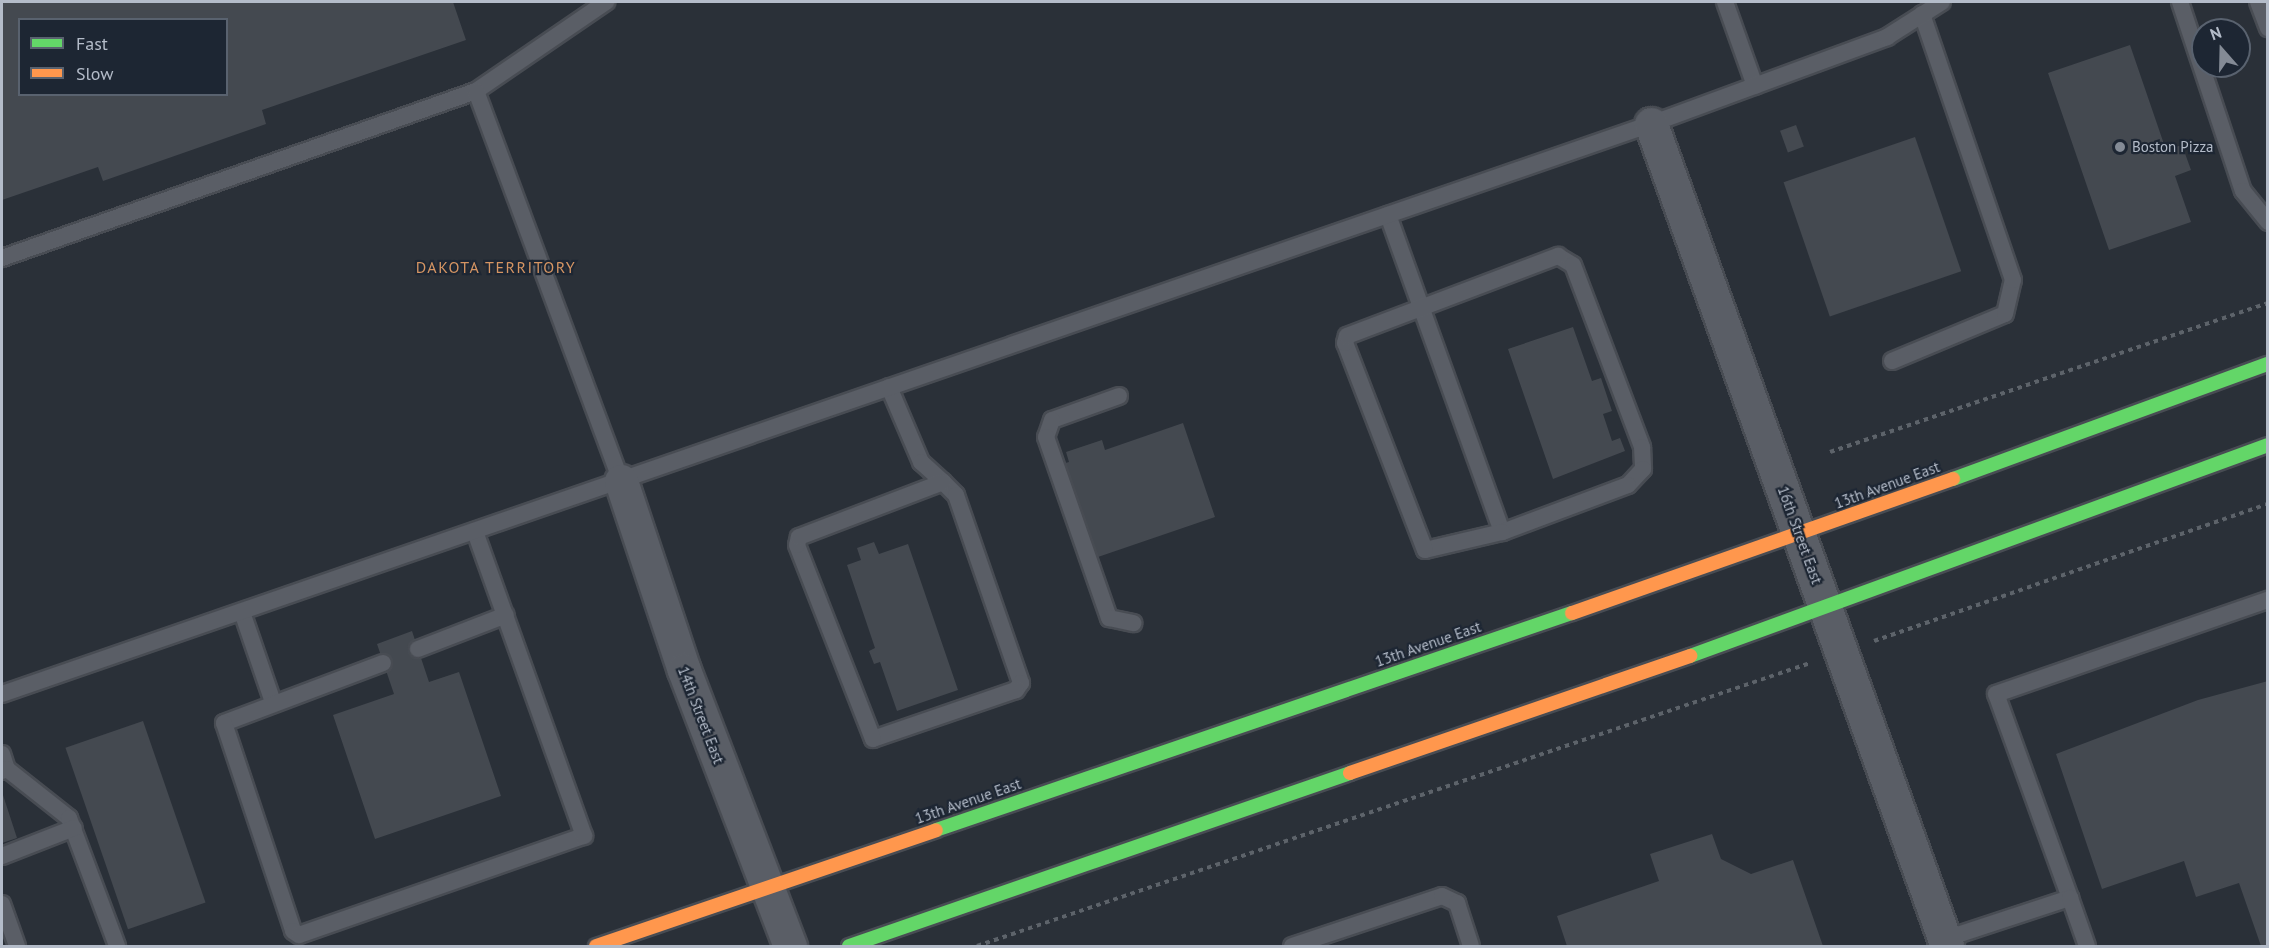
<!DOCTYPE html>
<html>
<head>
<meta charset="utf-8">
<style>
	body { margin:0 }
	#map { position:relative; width:2269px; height:948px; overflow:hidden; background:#2a3038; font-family:"PT Sans",sans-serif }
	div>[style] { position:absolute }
	.building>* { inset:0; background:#444950; transform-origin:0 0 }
	.path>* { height:4px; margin-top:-2px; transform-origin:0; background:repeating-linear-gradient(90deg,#5d636a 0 4.5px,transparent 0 9px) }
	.roads { filter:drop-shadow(2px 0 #484c53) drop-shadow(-2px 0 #484c53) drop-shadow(0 2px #484c53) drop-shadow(0 -2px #484c53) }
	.lane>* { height:16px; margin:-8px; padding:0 8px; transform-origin:8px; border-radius:8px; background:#5a5e66 }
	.street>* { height:33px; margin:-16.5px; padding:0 16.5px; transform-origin:16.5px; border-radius:16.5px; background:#5a5e66 }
	.fast>* { height:14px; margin:-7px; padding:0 7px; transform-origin:7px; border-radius:7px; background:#63d668 }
	.slow>* { height:14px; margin:-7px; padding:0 7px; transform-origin:7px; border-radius:7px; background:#ff974d }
	.dots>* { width:16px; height:16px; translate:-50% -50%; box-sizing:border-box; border:3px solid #1d2633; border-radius:50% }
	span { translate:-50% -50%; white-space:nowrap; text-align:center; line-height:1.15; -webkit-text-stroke:4.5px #1d2633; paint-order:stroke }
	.poi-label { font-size:15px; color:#b4bcc9 }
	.left { translate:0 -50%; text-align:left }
	.street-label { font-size:15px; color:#b4bcc9 }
	.neighbourhood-label { font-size:16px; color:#d59563; letter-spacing:1.5px }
	.frame { position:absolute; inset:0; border:3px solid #b4bcc9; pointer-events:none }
	.legend { position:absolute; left:18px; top:18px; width:210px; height:78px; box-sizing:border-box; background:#1d2633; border:2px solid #59626f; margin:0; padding:8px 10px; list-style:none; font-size:18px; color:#b4bcc9 }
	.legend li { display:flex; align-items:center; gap:12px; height:30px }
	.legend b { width:30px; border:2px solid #59626f }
	.north { position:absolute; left:2191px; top:18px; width:60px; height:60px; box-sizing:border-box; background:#1d2633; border:2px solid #59626f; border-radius:50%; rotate:340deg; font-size:16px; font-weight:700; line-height:24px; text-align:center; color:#b4bcc9 }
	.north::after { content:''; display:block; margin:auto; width:21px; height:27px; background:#848b96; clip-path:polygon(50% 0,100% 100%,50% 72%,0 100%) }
</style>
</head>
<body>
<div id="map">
	<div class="building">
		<i style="clip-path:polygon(evenodd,2px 2px,453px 2px,466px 40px,262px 110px,266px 124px,103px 181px,98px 167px,2px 200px,2px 2px,20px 20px,226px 20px,226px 94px,20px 94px,20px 20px)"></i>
		<i style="clip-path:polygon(2130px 45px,2166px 150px,2182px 145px,2191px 170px,2175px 176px,2191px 222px,2109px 250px,2048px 73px)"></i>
		<i style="left:1796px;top:125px;width:23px;height:17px;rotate:70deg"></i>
		<i style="left:1915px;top:137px;width:142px;height:139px;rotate:71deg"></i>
		<i style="clip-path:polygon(1573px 327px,1592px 381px,1601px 378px,1612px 411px,1603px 414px,1612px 441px,1620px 438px,1625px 451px,1553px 479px,1508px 349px)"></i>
		<i style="clip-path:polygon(1183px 423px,1215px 517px,1095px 558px,1062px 464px,1069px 462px,1066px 452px,1102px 440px,1105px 450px)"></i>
		<i style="clip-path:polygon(874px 542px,879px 554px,908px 544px,958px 690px,897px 711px,880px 662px,874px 664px,869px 651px,875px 648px,847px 565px,861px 560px,857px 548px)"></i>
		<i style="clip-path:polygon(412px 631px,429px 682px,459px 672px,501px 796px,375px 839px,333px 715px,394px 694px,377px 644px)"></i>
		<i style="clip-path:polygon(2268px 681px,2268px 946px,2261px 946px,2239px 883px,2196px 897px,2184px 861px,2102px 889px,2056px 754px,2198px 700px)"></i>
		<i style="left:143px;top:721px;width:192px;height:82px;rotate:71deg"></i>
		<i style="clip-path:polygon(2px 792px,17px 838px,2px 843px)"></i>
		<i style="clip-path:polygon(1712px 834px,1721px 859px,1751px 874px,1793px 860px,1823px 946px,1567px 946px,1557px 916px,1659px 881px,1650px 854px)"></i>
	</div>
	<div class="path">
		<i style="left:1830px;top:452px;width:463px;rotate:-18.8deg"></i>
		<i style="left:1874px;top:641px;width:417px;rotate:-19.2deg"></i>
		<i style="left:977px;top:946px;width:880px;rotate:-18.76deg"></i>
	</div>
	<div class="roads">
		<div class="lane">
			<i style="left:1725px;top:2px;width:89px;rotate:70.3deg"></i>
			<i style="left:2180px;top:2px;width:199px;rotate:71.6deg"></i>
			<i style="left:2243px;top:191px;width:40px;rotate:51deg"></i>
			<i style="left:2258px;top:2px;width:28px;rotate:69deg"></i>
			<i style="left:476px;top:91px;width:158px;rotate:-34.4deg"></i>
			<i style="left:1388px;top:215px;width:337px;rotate:70.2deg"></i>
			<i style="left:1558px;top:256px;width:17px;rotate:31deg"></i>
			<i style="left:1573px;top:265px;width:195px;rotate:69.2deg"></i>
			<i style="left:1642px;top:447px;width:22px;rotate:87deg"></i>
			<i style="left:1643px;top:469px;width:22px;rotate:133deg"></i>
			<i style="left:1628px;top:485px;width:134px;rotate:159.5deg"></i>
			<i style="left:1502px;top:532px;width:79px;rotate:166.8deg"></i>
			<i style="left:1425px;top:550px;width:222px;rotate:-111.1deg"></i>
			<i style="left:1345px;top:343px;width:7px;rotate:-74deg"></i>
			<i style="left:1347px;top:336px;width:226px;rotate:-20.8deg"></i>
			<i style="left:2px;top:258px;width:503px;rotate:-19.41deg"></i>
			<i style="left:476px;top:91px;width:416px;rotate:69.6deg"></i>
			<i style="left:1892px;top:361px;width:122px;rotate:-22.6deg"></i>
			<i style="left:2005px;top:314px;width:35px;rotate:-77deg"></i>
			<i style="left:2013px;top:280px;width:281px;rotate:-108.9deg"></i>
			<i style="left:889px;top:387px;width:82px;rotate:66.9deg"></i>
			<i style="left:921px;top:462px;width:30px;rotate:42deg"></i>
			<i style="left:943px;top:482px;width:18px;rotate:45deg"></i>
			<i style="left:956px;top:495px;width:199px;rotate:70.9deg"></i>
			<i style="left:1021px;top:683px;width:9px;rotate:126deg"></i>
			<i style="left:1016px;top:690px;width:151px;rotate:161.1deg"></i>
			<i style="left:873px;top:739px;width:208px;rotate:-111.4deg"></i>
			<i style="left:797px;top:545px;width:8px;rotate:-76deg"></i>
			<i style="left:799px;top:537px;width:154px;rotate:-20.9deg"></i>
			<i style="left:1119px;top:396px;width:71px;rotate:160.3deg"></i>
			<i style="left:1052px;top:420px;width:18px;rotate:109deg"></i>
			<i style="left:1046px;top:437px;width:192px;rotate:70.8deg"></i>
			<i style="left:1109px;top:618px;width:25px;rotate:12deg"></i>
			<i style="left:242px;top:612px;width:95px;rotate:71deg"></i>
			<i style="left:418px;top:649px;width:94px;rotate:-21.1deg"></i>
			<i style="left:383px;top:663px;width:170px;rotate:159.3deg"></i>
			<i style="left:224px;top:723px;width:219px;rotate:71.6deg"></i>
			<i style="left:293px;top:931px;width:7px;rotate:34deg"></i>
			<i style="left:299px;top:935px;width:302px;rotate:-19.2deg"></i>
			<i style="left:584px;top:836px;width:324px;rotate:-109.7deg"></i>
			<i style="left:2px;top:694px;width:1745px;rotate:-19.07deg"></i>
			<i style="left:1651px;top:124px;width:252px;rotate:-20.2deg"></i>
			<i style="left:1887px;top:37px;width:65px;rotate:-32.5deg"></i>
			<i style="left:2px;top:754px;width:16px;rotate:72deg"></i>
			<i style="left:7px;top:769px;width:5px;rotate:158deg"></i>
			<i style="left:7px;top:769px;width:79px;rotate:38.3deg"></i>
			<i style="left:69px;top:818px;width:137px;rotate:69.4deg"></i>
			<i style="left:2px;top:856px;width:77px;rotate:-21.3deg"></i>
			<i style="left:2070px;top:898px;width:217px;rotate:-109.9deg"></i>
			<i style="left:1996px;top:694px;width:288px;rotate:-19.1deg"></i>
			<i style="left:2px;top:904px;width:45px;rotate:70.3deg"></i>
			<i style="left:1945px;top:939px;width:132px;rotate:-18.2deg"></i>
			<i style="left:2070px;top:898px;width:51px;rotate:70.5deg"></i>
			<i style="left:1292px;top:946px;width:158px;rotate:-18.4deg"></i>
			<i style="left:1442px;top:896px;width:17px;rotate:25deg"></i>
			<i style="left:1457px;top:903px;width:45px;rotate:72deg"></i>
		</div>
		<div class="street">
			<i style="left:1651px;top:124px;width:874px;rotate:70.2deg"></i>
			<i style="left:621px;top:481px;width:199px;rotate:71.6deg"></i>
			<i style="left:684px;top:670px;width:296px;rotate:69deg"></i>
		</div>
		<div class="fast">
			<i style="left:1953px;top:479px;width:335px;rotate:-20.1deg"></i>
			<i style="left:1690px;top:656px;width:615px;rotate:-20.05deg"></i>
			<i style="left:936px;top:830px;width:672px;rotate:-18.84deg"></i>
			<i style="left:849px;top:946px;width:530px;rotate:-19.05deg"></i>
		</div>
		<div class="slow">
			<i style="left:1572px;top:613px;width:404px;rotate:-19.4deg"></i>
			<i style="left:1350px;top:773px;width:360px;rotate:-19deg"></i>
			<i style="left:596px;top:946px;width:359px;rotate:-18.8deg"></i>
		</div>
	</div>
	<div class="dots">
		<i style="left:2120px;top:147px;background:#848b96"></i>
	</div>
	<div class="poi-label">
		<span class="left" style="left:2132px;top:147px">Boston Pizza</span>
	</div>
	<div class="street-label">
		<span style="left:1887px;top:485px;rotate:-20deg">13th Avenue East</span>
		<span style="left:1800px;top:535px;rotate:70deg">16th Street East</span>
		<span style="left:1428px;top:644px;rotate:-19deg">13th Avenue East</span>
		<span style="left:701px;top:715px;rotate:69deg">14th Street East</span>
		<span style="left:968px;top:801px;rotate:-19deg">13th Avenue East</span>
	</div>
	<div class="neighbourhood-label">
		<span style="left:496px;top:267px">DAKOTA TERRITORY</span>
	</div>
	<div class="frame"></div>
	<ul class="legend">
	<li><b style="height:8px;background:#63d668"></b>Fast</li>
	<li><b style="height:8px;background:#ff974d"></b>Slow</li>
	</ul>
	<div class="north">N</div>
</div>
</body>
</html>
